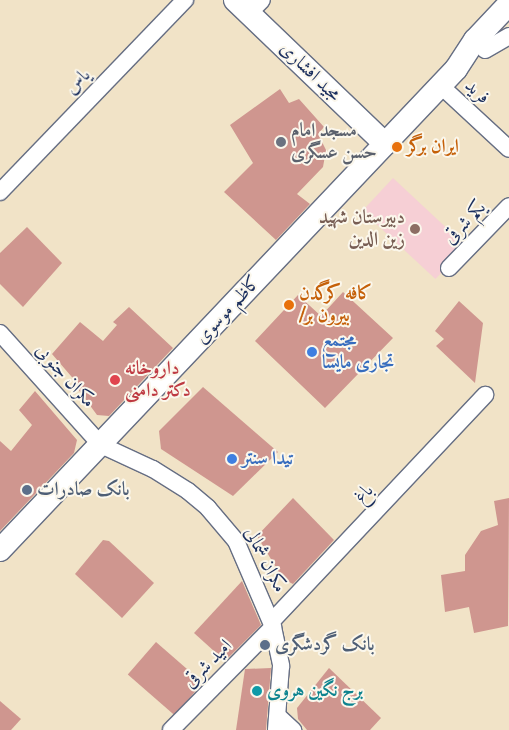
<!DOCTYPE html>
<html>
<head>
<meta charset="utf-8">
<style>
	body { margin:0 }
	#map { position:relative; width:509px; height:730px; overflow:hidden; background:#f1e3c7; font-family:"IM FELL DW Pica",Amiri,serif }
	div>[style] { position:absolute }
	.built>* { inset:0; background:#f6cfd5; transform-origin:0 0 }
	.building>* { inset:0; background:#cf968f; transform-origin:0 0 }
	.roads { filter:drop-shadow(1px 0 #666e83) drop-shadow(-1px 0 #666e83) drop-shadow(0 1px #666e83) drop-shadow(0 -1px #666e83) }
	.street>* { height:16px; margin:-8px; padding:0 8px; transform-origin:8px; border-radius:8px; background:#fff }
	.secondary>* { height:22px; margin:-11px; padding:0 11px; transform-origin:11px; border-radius:11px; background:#fff }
	.dots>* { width:14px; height:14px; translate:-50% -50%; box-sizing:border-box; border:2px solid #fbf7ec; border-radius:50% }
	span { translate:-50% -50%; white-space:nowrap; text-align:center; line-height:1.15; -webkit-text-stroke:4px #fbf7ec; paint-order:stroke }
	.street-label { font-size:19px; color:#1b2f5e }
	.worship-label { font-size:19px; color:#5b616d; font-weight:700 }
	.left { translate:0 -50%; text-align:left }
	.food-label { font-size:19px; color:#c56008; font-weight:700 }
	.education-label { font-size:19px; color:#785e54; font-weight:700 }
	.right { translate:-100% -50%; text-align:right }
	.shop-label { font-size:19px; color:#366cbe; font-weight:700 }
	.health-label { font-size:19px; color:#be3a42; font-weight:700 }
	.service-label { font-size:19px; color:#4e5e75; font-weight:700 }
	.culture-label { font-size:19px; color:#0d838f; font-weight:700 }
</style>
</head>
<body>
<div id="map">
	<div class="built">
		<i style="left:393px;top:178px;width:100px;height:45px;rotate:43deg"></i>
	</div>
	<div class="building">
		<i style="clip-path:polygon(280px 89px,289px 103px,299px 99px,324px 127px,318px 134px,326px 150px,323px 167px,297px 194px,310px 204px,276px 240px,224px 192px,253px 163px,230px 125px)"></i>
		<i style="clip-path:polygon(27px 227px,62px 263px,23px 307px,0 284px,0 253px)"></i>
		<i style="clip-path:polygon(343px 292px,393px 338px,325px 408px,255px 341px,298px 295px,321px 316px)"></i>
		<i style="clip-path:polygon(459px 301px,483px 323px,475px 383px,436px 346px,444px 339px,435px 331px)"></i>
		<i style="clip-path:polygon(129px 307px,173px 348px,109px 416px,97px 415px,75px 385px,77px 383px,52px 354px,80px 322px,103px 341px,117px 325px,113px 322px)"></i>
		<i style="clip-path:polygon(203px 387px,278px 452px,233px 496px,161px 449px,159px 431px)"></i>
		<i style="clip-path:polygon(35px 391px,77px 440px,74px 453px,0 531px,0 441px,11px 451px,32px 425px,19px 410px)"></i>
		<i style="clip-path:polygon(293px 498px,334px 540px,293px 584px,283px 579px,257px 536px)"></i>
		<i style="clip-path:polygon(509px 498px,508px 626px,474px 633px,469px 607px,445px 612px,441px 575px,465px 571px,465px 555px,481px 531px,498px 525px,494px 501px)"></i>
		<i style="clip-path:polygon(103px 540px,109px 541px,154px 583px,122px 618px,75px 574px)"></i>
		<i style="clip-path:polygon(242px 581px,261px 625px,225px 661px,194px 633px)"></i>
		<i style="left:156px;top:642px;width:62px;height:43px;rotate:41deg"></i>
		<i style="clip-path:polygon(271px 668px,266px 730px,236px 730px,245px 669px)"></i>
		<i style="clip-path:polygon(329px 668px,381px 718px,370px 730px,307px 730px,298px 719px,297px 708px)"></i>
		<i style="clip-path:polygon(0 701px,21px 719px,11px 730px,0 730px)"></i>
	</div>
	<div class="roads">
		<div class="street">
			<i style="left:249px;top:13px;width:18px;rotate:-45deg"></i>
			<i style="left:485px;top:50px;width:28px;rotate:-30deg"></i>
			<i style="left:440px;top:85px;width:94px;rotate:42.8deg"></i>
			<i style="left:0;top:192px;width:267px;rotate:-46.1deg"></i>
			<i style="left:449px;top:268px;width:86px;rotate:-45.9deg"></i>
			<i style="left:0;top:333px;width:151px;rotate:48deg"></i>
			<i style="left:101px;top:445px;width:57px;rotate:24.8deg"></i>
			<i style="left:153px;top:469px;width:41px;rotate:32.2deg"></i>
			<i style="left:188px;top:491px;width:26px;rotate:40deg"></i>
			<i style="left:208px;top:508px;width:43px;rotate:49.7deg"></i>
			<i style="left:236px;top:541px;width:94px;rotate:66.7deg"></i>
			<i style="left:273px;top:627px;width:40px;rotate:78deg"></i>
			<i style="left:281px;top:666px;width:64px;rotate:94.5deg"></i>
			<i style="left:272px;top:621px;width:311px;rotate:-46.7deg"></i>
			<i style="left:278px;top:716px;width:21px;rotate:43deg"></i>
			<i style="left:171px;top:730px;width:145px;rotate:-45.3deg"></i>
		</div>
		<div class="secondary">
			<i style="left:235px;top:0;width:208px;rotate:43.8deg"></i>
			<i style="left:0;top:550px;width:663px;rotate:-46.53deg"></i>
			<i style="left:456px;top:69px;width:35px;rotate:-57deg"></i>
			<i style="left:475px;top:40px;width:50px;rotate:-46.6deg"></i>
		</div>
	</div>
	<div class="dots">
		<i style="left:281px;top:142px;background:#6b7280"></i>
		<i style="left:397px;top:147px;background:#e8710a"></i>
		<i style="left:415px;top:229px;background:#8d6e63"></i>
		<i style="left:289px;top:305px;background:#e8710a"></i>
		<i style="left:312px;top:352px;background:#3f7fe0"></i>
		<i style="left:115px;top:380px;background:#e0444e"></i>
		<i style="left:232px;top:459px;background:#3f7fe0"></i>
		<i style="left:27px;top:490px;background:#5c6f8a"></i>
		<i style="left:265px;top:645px;background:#5c6f8a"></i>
		<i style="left:257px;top:691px;background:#0f9aa8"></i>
	</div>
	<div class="street-label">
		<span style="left:310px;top:72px;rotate:44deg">مجید افشاری</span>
		<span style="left:78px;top:82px;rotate:-46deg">یاس</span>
		<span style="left:477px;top:92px;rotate:43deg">فرید</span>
		<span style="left:465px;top:223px;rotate:-46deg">یکم شرقی</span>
		<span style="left:228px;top:310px;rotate:-47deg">کاظم موسوی</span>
		<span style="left:65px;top:376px;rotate:48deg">مکران جنوبی</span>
		<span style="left:364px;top:494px;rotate:-47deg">باغ</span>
		<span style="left:265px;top:560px;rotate:63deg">مکران شمالی</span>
		<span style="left:208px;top:664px;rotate:-45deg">امید شرقی</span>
	</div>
	<div class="worship-label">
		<span class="left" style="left:291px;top:142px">مسجد امام<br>حسن عسگری</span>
	</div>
	<div class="food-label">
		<span class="left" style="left:407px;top:147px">ایران برگر</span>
		<span class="left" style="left:299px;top:305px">کافه کرگدن<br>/بیرون بر</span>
	</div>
	<div class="education-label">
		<span class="right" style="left:405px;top:229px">دبیرستان شهید<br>زین الدین</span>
	</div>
	<div class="shop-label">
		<span class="left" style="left:322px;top:352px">مجتمع<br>تجاری مايسا</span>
		<span class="left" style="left:242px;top:459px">تیدا سنتر</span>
	</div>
	<div class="health-label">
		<span class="left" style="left:125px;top:380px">داروخانه<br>دکتر دامنی</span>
	</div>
	<div class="service-label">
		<span class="left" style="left:37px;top:490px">بانک صادرات</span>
		<span class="left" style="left:275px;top:645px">بانک گردشگری</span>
	</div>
	<div class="culture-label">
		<span class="left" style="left:267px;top:691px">برج نگین هروی</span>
	</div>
</div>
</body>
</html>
